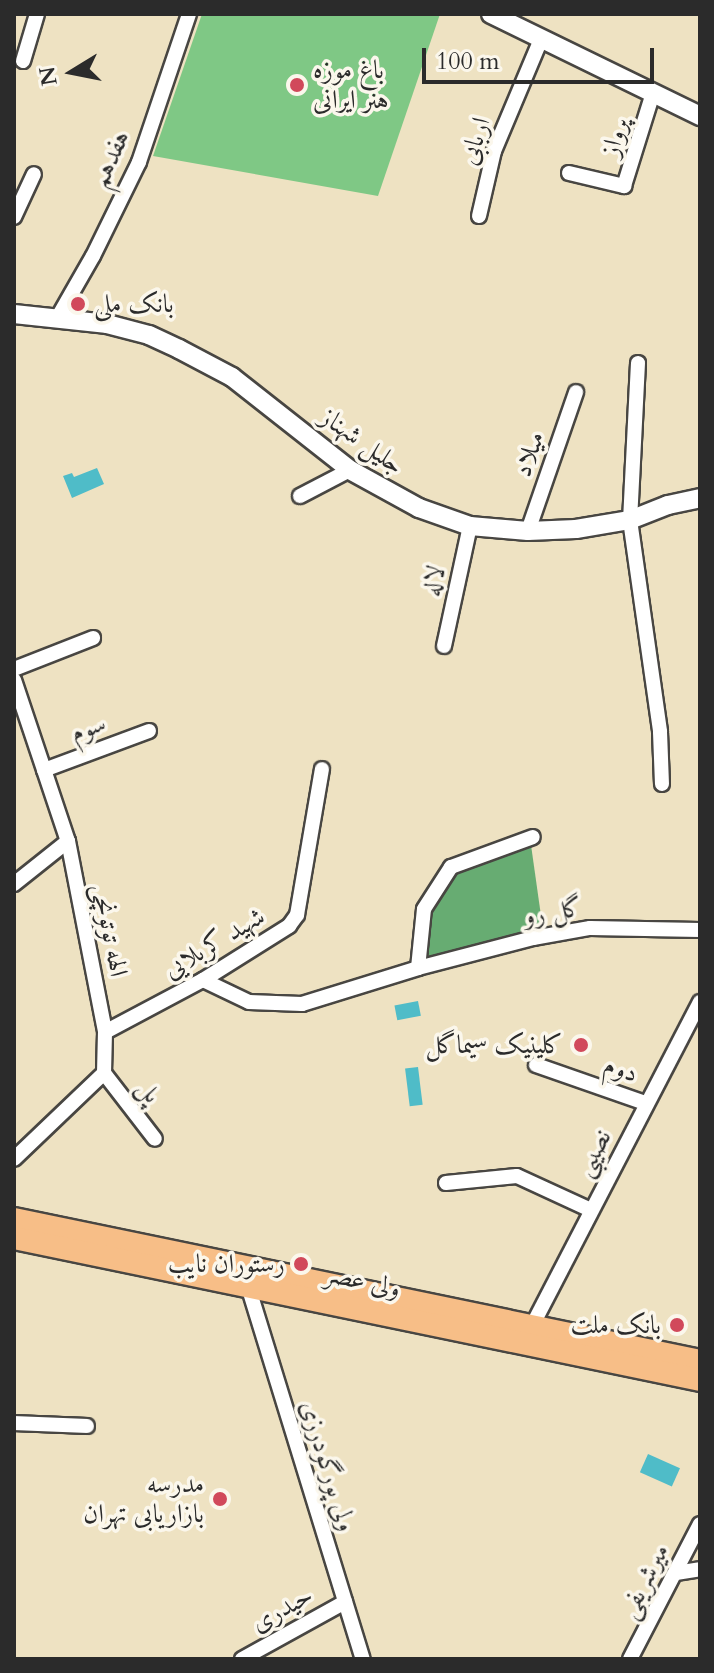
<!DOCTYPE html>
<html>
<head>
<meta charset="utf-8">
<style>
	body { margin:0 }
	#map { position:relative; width:714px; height:1673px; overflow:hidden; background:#eee2c2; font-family:Cardo,Amiri,serif }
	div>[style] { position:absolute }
	.green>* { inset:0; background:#7fc885 }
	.forest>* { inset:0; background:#67ac72 }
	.water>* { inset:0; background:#4fbcc8; transform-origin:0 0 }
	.roads { filter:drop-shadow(2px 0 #484642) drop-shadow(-2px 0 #484642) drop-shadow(0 2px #484642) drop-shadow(0 -2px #484642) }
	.minor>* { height:14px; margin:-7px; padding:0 7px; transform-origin:7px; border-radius:7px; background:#fff }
	.tertiary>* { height:18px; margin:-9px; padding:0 9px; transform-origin:9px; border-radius:9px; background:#fff }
	.primary>* { height:22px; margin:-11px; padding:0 11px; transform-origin:11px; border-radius:11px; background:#f7be87 }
	.dots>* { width:22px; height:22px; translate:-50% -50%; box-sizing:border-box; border:4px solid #fbf7ec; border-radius:50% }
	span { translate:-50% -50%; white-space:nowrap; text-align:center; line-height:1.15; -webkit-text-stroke:7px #fbf7ec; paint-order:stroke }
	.poi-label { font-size:26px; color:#2b2b2b }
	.left { translate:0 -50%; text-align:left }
	.right { translate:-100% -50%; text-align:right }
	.street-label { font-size:26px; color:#2b2b2b }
	.frame { position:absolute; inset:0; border:16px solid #2b2b2b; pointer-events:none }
	.north { position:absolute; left:32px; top:32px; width:80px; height:80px; -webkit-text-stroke:6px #fbf7ec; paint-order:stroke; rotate:260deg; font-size:22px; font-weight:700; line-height:32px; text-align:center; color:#2b2b2b }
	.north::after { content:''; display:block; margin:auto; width:28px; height:36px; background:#2b2b2b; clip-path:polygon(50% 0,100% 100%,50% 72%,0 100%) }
	.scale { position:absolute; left:422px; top:48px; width:232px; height:36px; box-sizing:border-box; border:4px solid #2b2b2b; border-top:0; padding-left:10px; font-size:24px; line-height:28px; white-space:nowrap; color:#2b2b2b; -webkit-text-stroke:6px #fbf7ec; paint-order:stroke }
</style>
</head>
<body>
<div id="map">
	<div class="green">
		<i style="clip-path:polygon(202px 14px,440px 14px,378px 196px,153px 156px)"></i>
	</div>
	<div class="forest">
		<i style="clip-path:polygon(531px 845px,543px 930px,427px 959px,431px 909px,456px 871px)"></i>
	</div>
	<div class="water">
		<i style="clip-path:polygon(97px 468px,104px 484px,72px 498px,63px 476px,72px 473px,74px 477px)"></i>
		<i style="left:418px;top:1001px;width:15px;height:24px;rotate:79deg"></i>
		<i style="left:418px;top:1067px;width:38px;height:13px;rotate:83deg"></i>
		<i style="left:648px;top:1454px;width:35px;height:20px;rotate:24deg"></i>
	</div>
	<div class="roads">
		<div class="minor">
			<i style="left:23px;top:61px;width:49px;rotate:-73.4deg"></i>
			<i style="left:569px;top:173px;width:57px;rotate:13.3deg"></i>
			<i style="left:624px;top:186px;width:97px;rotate:-72.7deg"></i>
			<i style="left:479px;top:216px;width:67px;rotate:-77deg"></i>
			<i style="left:494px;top:151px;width:121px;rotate:-67.2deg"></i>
			<i style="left:14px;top:217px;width:47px;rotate:-65.1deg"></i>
			<i style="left:58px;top:317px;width:70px;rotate:-60.2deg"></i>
			<i style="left:93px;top:256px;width:105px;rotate:-63.9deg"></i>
			<i style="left:139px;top:162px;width:156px;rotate:-71.3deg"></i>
			<i style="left:638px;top:363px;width:157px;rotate:92.9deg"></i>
			<i style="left:630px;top:520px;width:214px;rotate:81.9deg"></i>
			<i style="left:660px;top:732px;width:52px;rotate:87.8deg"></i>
			<i style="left:300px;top:496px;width:56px;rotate:-27.5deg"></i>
			<i style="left:528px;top:531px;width:147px;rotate:-70.9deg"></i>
			<i style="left:444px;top:646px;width:123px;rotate:-77.8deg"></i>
			<i style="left:14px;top:669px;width:85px;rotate:-21.4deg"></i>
			<i style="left:14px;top:680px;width:170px;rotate:71.5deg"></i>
			<i style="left:68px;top:841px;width:195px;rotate:79deg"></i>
			<i style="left:105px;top:1032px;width:41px;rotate:91.4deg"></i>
			<i style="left:104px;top:1073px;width:124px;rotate:136.3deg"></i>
			<i style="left:44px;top:770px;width:112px;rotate:-20.4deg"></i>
			<i style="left:14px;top:884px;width:69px;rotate:-38.5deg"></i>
			<i style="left:418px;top:968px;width:59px;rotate:-84.2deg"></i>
			<i style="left:424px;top:909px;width:50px;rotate:-57.3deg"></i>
			<i style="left:451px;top:867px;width:87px;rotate:-20.1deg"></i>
			<i style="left:203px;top:980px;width:51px;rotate:25.6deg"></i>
			<i style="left:249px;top:1002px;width:53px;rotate:2.2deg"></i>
			<i style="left:302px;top:1004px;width:121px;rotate:-17.2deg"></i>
			<i style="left:418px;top:968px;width:119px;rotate:-14.6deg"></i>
			<i style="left:533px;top:938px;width:58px;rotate:-10deg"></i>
			<i style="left:590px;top:928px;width:110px;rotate:1deg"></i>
			<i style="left:105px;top:1032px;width:111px;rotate:-28deg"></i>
			<i style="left:203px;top:980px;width:102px;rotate:-32.1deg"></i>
			<i style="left:289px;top:926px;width:14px;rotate:-54deg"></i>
			<i style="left:297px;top:915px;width:148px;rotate:-80.3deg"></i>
			<i style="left:536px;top:1065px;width:115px;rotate:19.2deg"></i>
			<i style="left:104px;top:1073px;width:83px;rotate:52.3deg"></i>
			<i style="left:446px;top:1183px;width:71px;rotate:-5.6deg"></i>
			<i style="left:517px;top:1176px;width:81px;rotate:24.7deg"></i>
			<i style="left:248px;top:1286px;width:390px;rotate:72.9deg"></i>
			<i style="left:532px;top:1326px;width:365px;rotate:-62.6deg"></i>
			<i style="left:14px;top:1423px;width:73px;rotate:2.4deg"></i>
			<i style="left:676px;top:1573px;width:24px;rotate:-9deg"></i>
			<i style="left:242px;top:1659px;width:118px;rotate:-29deg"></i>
			<i style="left:630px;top:1659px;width:152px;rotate:-62.6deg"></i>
		</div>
		<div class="tertiary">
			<i style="left:491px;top:14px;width:233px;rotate:26deg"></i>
			<i style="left:14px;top:314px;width:94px;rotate:6.1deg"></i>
			<i style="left:107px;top:324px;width:43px;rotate:14.7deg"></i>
			<i style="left:149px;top:335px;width:33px;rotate:25deg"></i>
			<i style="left:179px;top:349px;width:60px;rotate:27.8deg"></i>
			<i style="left:232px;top:377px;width:150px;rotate:38.2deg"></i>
			<i style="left:350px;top:470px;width:79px;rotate:28.8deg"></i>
			<i style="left:419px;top:508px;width:54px;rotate:19.4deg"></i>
			<i style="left:470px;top:526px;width:58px;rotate:4.9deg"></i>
			<i style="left:528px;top:531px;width:48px;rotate:-2.4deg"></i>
			<i style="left:576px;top:529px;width:55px;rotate:-9.5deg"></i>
			<i style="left:630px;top:520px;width:41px;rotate:-21.5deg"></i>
			<i style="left:668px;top:505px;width:33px;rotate:-12deg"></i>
		</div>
		<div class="primary">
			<i style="left:14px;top:1219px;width:701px;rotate:11.69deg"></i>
			<i style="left:14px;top:1238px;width:701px;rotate:11.69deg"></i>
		</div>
	</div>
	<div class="dots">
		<i style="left:297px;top:85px;background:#d1495b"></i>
		<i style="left:78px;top:304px;background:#d1495b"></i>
		<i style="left:581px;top:1045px;background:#d1495b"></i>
		<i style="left:301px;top:1264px;background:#d1495b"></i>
		<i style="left:677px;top:1325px;background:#d1495b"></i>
		<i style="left:220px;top:1499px;background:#d1495b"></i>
	</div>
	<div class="poi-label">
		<span class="left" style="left:313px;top:85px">باغ موزه<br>هنر ایرانی</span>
		<span class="left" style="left:94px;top:304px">بانک ملی</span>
		<span class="right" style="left:563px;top:1045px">کلینیک سیماگل</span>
		<span class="right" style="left:285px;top:1264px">رستوران نایب</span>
		<span class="right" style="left:661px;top:1325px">بانک ملت</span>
		<span class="right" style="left:204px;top:1499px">مدرسه<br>بازاریابی تهران</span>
	</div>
	<div class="street-label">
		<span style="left:615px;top:137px;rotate:-73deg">پرواز</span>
		<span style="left:475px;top:141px;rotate:-72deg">اربابی</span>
		<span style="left:110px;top:159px;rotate:-66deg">هفدهم</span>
		<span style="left:362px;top:441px;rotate:35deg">جلیل شهناز</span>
		<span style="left:529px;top:454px;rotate:-71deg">میلاد</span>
		<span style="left:434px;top:581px;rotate:-78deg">لاله</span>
		<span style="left:88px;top:728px;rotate:-20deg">سوم</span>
		<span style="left:553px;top:912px;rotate:-10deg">گل رو</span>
		<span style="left:110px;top:930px;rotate:79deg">الهه توتونچی</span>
		<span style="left:214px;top:943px;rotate:-31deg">شهید کربلایی</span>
		<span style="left:621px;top:1069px;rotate:19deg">دوم</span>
		<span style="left:149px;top:1091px;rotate:52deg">پل</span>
		<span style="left:593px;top:1153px;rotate:-63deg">نصیبی</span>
		<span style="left:363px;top:1281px;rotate:12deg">ولی عصر</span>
		<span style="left:328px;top:1466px;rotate:73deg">ولی پورگودرزی</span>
		<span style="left:644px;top:1581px;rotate:-63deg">میرشریفی</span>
		<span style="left:282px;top:1609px;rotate:-29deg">حیدری</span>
	</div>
	<div class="frame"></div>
	<div class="north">N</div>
	<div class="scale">100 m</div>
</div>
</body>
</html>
